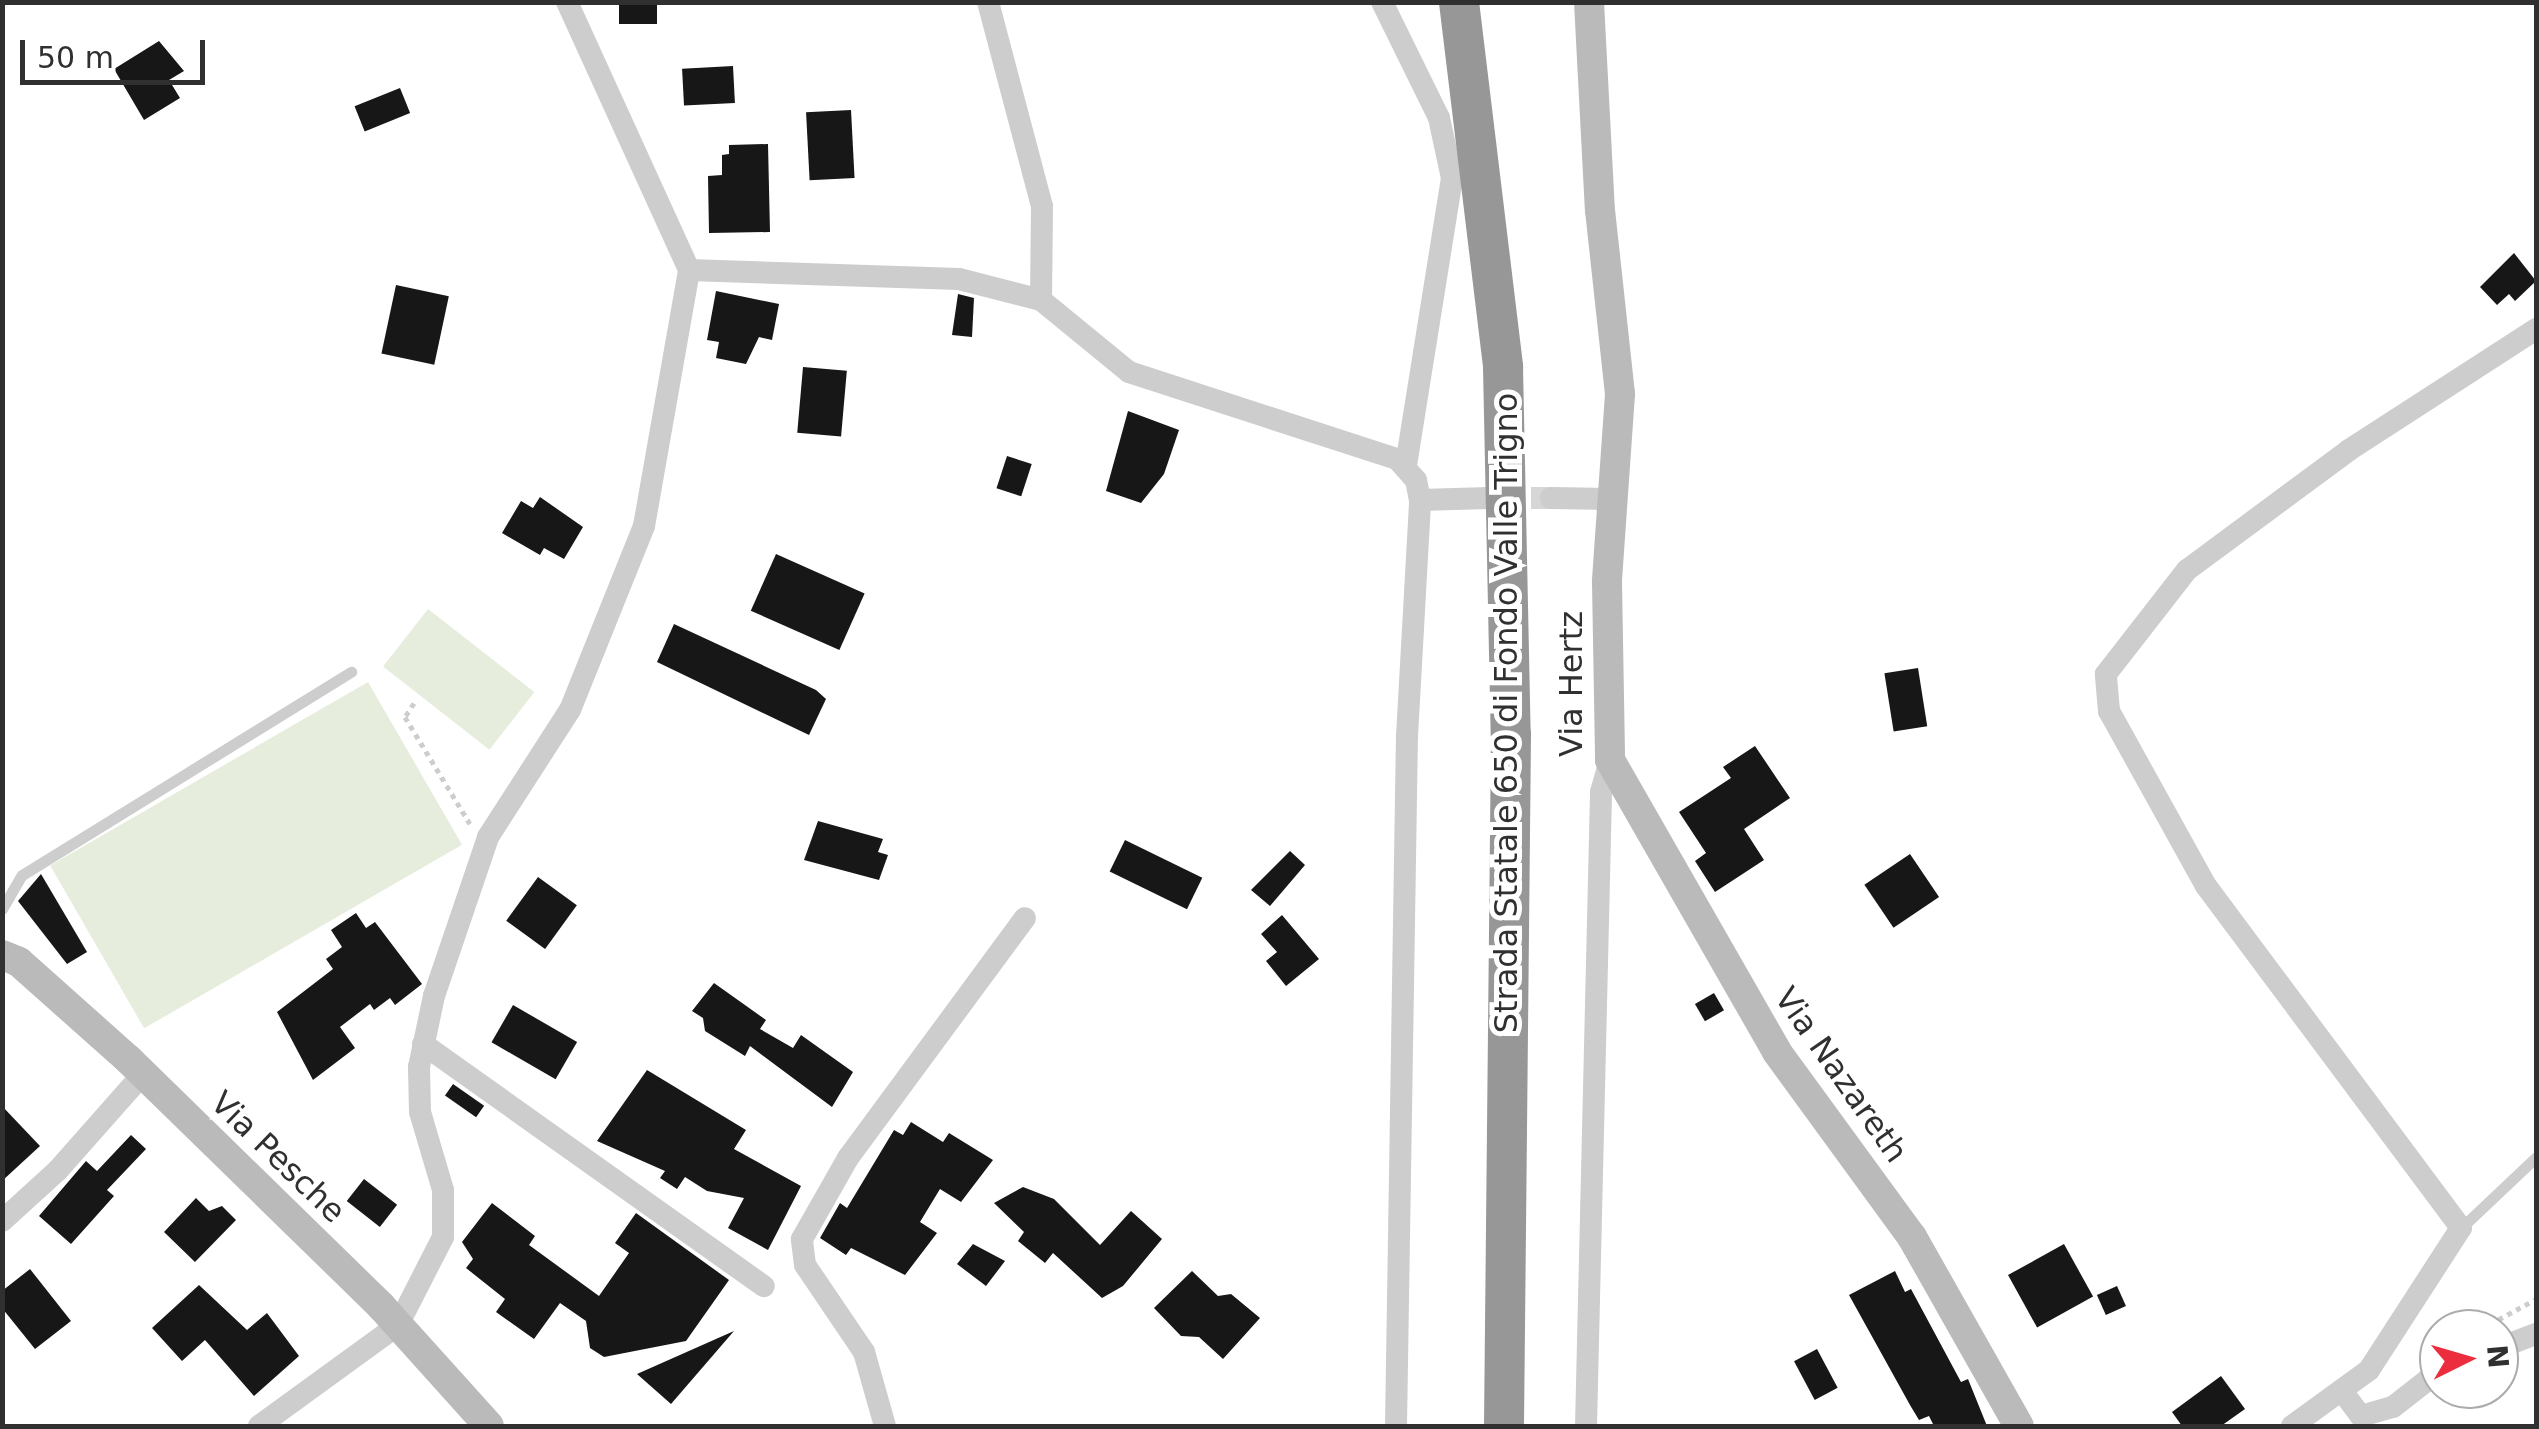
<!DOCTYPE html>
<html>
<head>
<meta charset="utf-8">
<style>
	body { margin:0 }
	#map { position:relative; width:2539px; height:1429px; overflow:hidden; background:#fff; font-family:"DejaVu Sans",sans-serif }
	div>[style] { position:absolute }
	.green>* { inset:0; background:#e6eddd; transform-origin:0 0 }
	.building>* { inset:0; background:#171717; transform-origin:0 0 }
	.street-tunnel>* { height:22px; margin-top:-11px; transform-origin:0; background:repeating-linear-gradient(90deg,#d6d6d6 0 22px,transparent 0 33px) }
	.path>* { height:5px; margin-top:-2.5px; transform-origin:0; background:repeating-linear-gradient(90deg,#cdcdcd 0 5px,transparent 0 10px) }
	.lane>* { height:11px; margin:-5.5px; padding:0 5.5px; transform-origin:5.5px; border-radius:5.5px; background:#cdcdcd }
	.street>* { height:22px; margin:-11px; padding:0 11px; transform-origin:11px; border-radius:11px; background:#cdcdcd }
	.secondary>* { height:30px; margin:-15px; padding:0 15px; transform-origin:15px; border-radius:15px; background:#bababa }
	.highway>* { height:40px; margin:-20px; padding:0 20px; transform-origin:20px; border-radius:20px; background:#979797 }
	span { translate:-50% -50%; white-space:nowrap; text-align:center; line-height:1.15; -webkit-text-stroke:10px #fff; paint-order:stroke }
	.street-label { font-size:32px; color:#303030 }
	.frame { position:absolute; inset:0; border:5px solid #303030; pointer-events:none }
	.north { position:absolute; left:2419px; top:1309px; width:100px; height:100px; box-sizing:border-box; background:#fff; border:2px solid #acacac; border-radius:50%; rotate:85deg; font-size:28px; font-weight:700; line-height:40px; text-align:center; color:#303030 }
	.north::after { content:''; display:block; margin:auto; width:35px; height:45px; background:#ec2d3e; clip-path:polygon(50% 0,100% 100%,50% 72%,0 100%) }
	.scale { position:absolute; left:20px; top:40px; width:185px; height:45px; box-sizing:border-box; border:5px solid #303030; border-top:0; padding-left:12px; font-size:30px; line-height:35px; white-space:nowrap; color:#303030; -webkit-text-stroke:8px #fff; paint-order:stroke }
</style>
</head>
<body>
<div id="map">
	<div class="green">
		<i style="left:428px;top:609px;width:135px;height:73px;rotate:38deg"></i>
		<i style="left:368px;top:682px;width:188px;height:367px;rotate:60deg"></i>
	</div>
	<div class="building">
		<i style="left:619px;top:2px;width:38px;height:22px"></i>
		<i style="clip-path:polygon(159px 41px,184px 71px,169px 80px,180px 98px,144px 120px,114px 69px)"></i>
		<i style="left:733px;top:66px;width:37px;height:51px;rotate:87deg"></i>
		<i style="left:400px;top:88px;width:27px;height:49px;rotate:68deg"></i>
		<i style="left:851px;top:110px;width:68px;height:45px;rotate:87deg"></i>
		<i style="clip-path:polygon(768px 144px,770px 232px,709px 233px,708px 176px,722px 175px,722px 155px,729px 154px,729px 145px)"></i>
		<i style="clip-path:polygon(2514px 253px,2536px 281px,2515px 301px,2509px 294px,2497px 305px,2480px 287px)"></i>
		<i style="left:396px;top:285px;width:54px;height:70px;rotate:12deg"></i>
		<i style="clip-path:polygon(716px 291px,779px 304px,772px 340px,759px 337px,746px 364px,716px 358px,719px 342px,707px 340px)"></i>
		<i style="clip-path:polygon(958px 294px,974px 298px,972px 337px,952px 335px)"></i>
		<i style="left:803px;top:367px;width:44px;height:66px;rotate:5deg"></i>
		<i style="clip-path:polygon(1128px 411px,1179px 430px,1164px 474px,1141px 503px,1106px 491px)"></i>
		<i style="left:1007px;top:456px;width:26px;height:34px;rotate:18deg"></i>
		<i style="clip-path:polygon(540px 497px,583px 527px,564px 559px,544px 548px,540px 555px,502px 533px,521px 501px,533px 508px)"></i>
		<i style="left:776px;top:554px;width:97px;height:62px;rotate:24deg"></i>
		<i style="clip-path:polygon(674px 624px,816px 690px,826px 699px,809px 735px,657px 662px)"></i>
		<i style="left:1918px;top:668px;width:59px;height:34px;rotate:81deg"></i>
		<i style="clip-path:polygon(1755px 746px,1790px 798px,1744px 829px,1764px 860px,1715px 892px,1695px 861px,1706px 853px,1679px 812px,1731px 778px,1723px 767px)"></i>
		<i style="clip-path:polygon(818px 821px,883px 839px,878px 852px,888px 855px,879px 880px,804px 860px)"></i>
		<i style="left:1125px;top:840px;width:86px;height:35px;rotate:26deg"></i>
		<i style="clip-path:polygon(1290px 851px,1305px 865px,1270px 906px,1251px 890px)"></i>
		<i style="left:1910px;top:854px;width:52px;height:55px;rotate:56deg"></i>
		<i style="clip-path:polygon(41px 874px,87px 952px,67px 964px,18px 901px)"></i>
		<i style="left:538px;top:877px;width:48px;height:54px;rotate:36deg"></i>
		<i style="clip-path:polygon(356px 913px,366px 928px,375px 922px,422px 984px,395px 1005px,390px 998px,374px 1010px,370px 1004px,340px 1027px,355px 1048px,313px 1080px,277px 1012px,333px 969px,326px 959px,342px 947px,331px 930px)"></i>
		<i style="clip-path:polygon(1282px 915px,1319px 959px,1286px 986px,1266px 961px,1277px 952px,1261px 934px)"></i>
		<i style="clip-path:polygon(714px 983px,766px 1020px,760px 1029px,793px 1048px,801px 1035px,853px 1072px,832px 1107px,750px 1046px,745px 1056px,705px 1031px,703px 1018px,692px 1011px)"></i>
		<i style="left:1714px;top:993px;width:20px;height:22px;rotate:60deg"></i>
		<i style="left:513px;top:1005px;width:74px;height:43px;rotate:30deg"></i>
		<i style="clip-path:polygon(647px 1070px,746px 1130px,734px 1149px,801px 1186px,768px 1250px,728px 1228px,744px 1198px,707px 1191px,685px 1177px,677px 1189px,660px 1178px,665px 1171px,597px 1141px)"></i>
		<i style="left:453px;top:1084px;width:38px;height:14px;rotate:35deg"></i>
		<i style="clip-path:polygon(2px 1106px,40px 1146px,2px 1181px)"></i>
		<i style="clip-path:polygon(911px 1122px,943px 1142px,949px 1133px,993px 1160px,961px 1202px,940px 1189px,920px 1222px,937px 1233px,905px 1275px,851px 1248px,846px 1255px,820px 1238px,840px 1203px,847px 1208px,894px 1130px,903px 1135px)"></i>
		<i style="clip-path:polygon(131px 1135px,146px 1149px,107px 1190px,114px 1196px,71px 1244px,39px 1216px,86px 1161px,97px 1171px)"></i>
		<i style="left:364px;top:1179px;width:42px;height:28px;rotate:38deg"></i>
		<i style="clip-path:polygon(1023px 1187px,1054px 1199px,1100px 1245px,1131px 1211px,1162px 1239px,1123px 1286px,1102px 1298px,1053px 1253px,1045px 1263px,1018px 1241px,1024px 1232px,994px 1203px)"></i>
		<i style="clip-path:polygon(196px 1198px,209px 1211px,222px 1206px,236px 1220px,195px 1262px,164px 1232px)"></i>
		<i style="clip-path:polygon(492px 1203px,535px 1236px,529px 1245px,599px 1296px,629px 1253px,615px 1243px,636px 1213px,729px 1280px,686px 1341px,604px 1357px,590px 1348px,586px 1321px,560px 1303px,534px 1339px,496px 1312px,505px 1299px,466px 1268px,473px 1259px,462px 1242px)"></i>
		<i style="clip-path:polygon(973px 1244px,1005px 1261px,986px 1286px,957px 1264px)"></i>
		<i style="left:2064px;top:1244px;width:60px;height:64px;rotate:61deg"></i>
		<i style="clip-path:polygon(30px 1269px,71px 1321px,35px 1349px,2px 1308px,2px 1291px)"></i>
		<i style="clip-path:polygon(1192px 1271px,1218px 1296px,1231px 1294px,1260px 1318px,1223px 1359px,1199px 1337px,1181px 1336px,1154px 1308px)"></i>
		<i style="clip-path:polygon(1895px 1271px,1905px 1292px,1911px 1289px,1961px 1382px,1968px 1379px,1987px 1426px,1934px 1426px,1929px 1416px,1919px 1420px,1910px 1405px,1849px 1295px)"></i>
		<i style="clip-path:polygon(199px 1285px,247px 1330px,267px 1313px,299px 1356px,254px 1396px,205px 1340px,182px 1361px,152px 1328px)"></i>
		<i style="left:2117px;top:1286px;width:22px;height:22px;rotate:66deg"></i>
		<i style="clip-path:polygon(734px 1331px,671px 1404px,637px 1374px)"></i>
		<i style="left:1817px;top:1349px;width:44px;height:26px;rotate:62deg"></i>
		<i style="clip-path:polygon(2221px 1376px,2245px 1409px,2221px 1426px,2182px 1426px,2172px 1412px)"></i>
	</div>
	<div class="street-tunnel">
		<i style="left:1498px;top:498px;width:53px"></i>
	</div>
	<div class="path">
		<i style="left:414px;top:703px;width:17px;rotate:123deg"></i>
		<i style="left:405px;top:717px;width:125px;rotate:58.7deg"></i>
		<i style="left:2481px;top:1329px;width:63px;rotate:-28.6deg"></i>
	</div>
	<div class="lane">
		<i style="left:2px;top:909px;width:39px;rotate:-60deg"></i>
		<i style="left:22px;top:875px;width:387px;rotate:-31.7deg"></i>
		<i style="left:2461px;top:1228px;width:103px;rotate:-43.4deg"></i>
	</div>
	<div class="street">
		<i style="left:567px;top:2px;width:294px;rotate:65.5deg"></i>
		<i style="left:988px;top:2px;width:211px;rotate:75.2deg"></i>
		<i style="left:1042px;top:206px;width:94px;rotate:90.6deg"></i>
		<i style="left:1382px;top:2px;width:129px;rotate:63.8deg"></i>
		<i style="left:1439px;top:118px;width:61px;rotate:77.8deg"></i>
		<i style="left:1452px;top:178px;width:292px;rotate:99.1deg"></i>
		<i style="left:1551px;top:498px;width:60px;rotate:1deg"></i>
		<i style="left:423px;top:1044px;width:418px;rotate:35.4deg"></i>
		<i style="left:2px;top:1221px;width:76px;rotate:-42.3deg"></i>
		<i style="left:58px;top:1170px;width:128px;rotate:-48.5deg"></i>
		<i style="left:2499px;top:1348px;width:40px;rotate:-21deg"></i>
		<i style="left:2342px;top:1391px;width:31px;rotate:53deg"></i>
		<i style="left:2361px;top:1416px;width:33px;rotate:-16deg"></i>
		<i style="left:2393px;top:1407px;width:58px;rotate:-38deg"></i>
		<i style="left:259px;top:1426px;width:172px;rotate:-36deg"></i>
		<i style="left:398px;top:1325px;width:99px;rotate:-62.9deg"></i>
		<i style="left:443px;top:1237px;width:47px;rotate:-90deg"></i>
		<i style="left:443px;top:1190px;width:81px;rotate:-106.4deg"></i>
		<i style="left:420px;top:1112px;width:45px;rotate:-91.3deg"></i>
		<i style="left:419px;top:1067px;width:73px;rotate:-78.1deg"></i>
		<i style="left:434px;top:996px;width:168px;rotate:-71.2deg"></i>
		<i style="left:488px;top:837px;width:151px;rotate:-57.2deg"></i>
		<i style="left:570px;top:710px;width:198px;rotate:-68.1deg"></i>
		<i style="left:644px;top:526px;width:260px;rotate:-80deg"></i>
		<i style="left:689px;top:270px;width:270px;rotate:1.9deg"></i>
		<i style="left:959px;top:279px;width:85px;rotate:14.4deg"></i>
		<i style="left:1041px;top:300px;width:114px;rotate:39.3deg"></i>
		<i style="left:1129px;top:372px;width:282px;rotate:18deg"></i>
		<i style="left:1397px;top:459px;width:28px;rotate:48deg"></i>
		<i style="left:1416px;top:480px;width:20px;rotate:79deg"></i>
		<i style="left:1420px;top:500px;width:69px;rotate:-1.7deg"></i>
		<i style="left:885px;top:1426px;width:77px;rotate:-105.8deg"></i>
		<i style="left:864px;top:1352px;width:105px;rotate:-124.1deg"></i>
		<i style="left:805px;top:1265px;width:26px;rotate:-97deg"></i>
		<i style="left:802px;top:1239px;width:93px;rotate:-60.4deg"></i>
		<i style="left:848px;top:1158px;width:298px;rotate:-53.6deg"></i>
		<i style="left:1396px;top:1426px;width:690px;rotate:-89.09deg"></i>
		<i style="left:1407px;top:736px;width:236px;rotate:-86.8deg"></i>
		<i style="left:1586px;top:1426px;width:634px;rotate:-88.64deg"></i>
		<i style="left:1601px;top:792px;width:33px;rotate:-74deg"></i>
		<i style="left:2292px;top:1426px;width:95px;rotate:-36deg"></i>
		<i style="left:2369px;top:1370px;width:169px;rotate:-57.1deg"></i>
		<i style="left:2461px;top:1228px;width:427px;rotate:-126.7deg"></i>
		<i style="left:2206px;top:886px;width:200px;rotate:-119deg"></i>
		<i style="left:2109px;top:711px;width:37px;rotate:-95deg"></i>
		<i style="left:2106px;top:674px;width:132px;rotate:-52.1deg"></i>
		<i style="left:2187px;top:570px;width:202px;rotate:-36.5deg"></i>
		<i style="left:2349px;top:450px;width:223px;rotate:-32.9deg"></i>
	</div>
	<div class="secondary">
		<i style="left:1589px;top:2px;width:208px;rotate:87deg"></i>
		<i style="left:1600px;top:210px;width:185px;rotate:83.8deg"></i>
		<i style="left:1620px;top:394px;width:188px;rotate:94deg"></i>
		<i style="left:1607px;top:582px;width:178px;rotate:89deg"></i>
		<i style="left:1610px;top:760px;width:336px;rotate:60.2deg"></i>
		<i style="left:1777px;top:1052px;width:229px;rotate:53.9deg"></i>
		<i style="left:1912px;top:1237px;width:217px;rotate:60.5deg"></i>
		<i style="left:2px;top:955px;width:18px;rotate:22deg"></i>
		<i style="left:19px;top:962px;width:146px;rotate:41.7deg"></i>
		<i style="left:128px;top:1059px;width:354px;rotate:44.3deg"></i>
		<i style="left:381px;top:1306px;width:161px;rotate:48deg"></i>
	</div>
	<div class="highway">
		<i style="left:1459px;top:2px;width:368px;rotate:83.1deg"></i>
		<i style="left:1503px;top:367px;width:367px;rotate:88.8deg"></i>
		<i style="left:1511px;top:734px;width:692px;rotate:90.58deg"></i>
	</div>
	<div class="street-label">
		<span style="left:1571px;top:684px;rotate:-90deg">Via Hertz</span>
		<span style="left:1506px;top:713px;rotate:-90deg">Strada Statale 650 di Fondo Valle Trigno</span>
		<span style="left:1841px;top:1075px;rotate:55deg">Via Nazareth</span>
		<span style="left:278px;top:1157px;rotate:44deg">Via Pesche</span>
	</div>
	<div class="frame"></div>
	<div class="north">N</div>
	<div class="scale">50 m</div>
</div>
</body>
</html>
